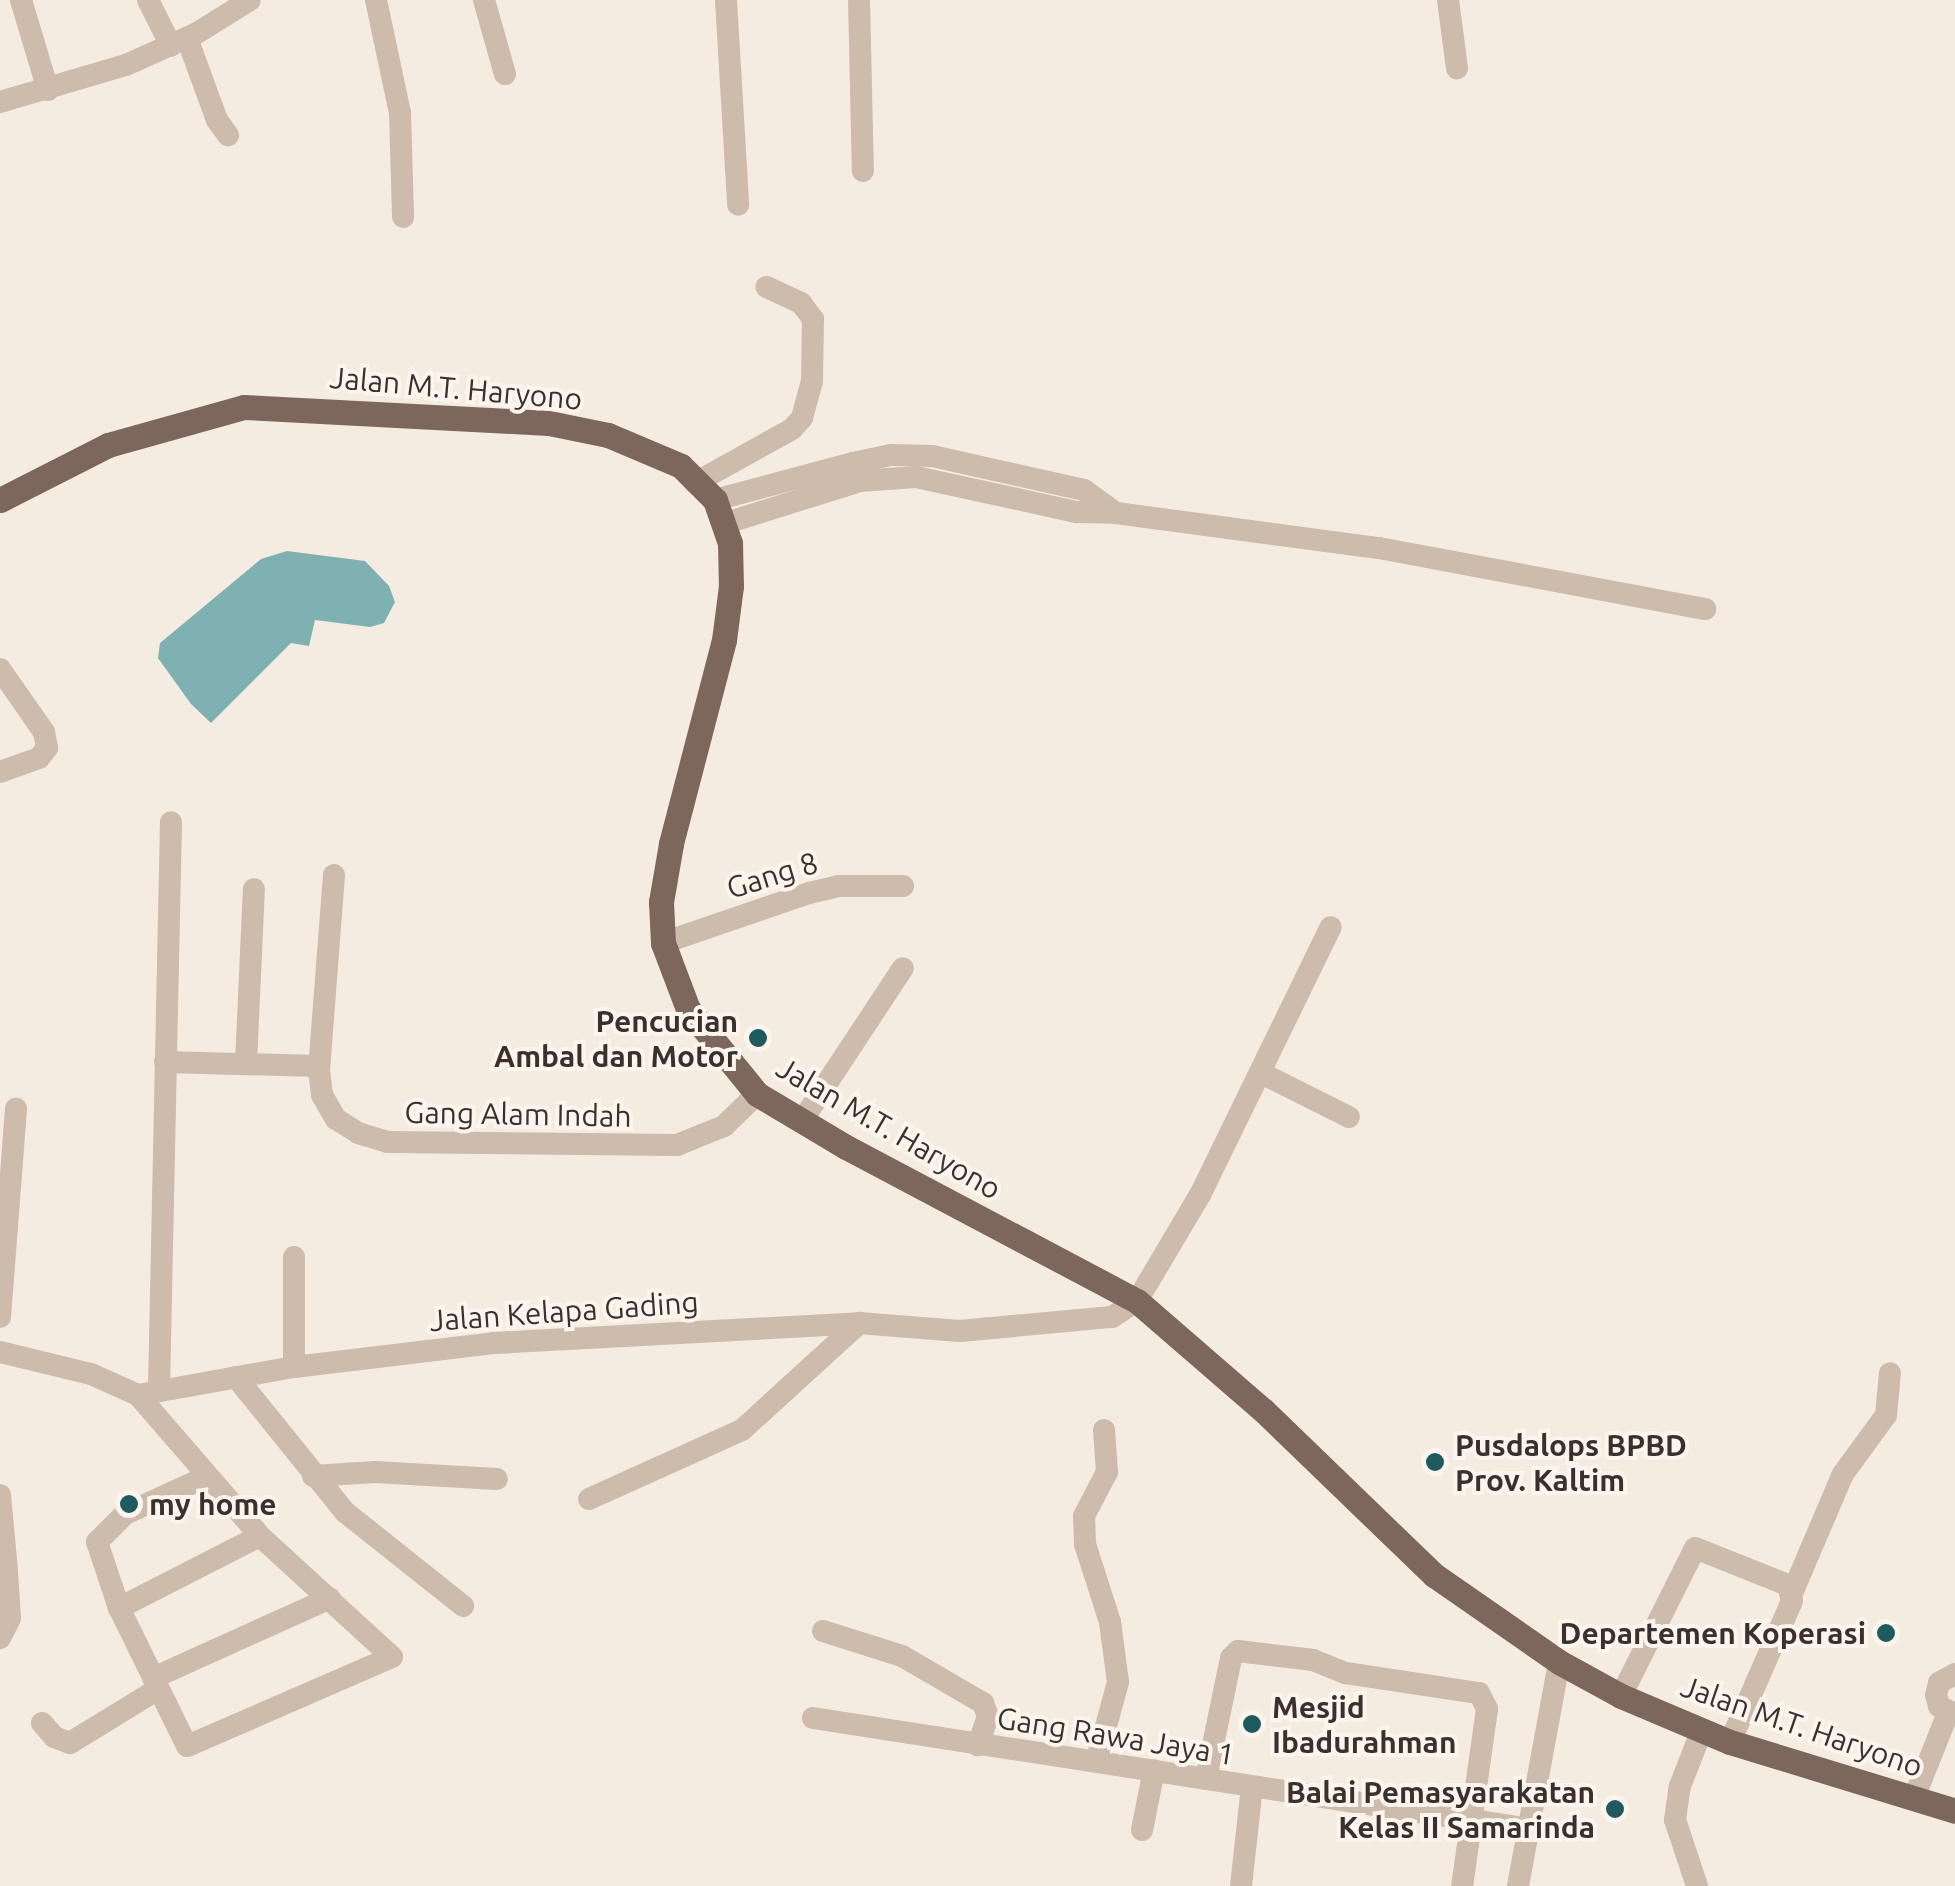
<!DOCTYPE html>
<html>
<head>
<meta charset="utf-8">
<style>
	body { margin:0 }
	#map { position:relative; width:1955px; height:1886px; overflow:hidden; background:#f4ebe1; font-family:Ubuntu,sans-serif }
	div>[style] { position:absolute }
	.water>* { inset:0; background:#7fb0b2 }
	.minor>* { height:22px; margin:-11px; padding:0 11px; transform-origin:11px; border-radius:11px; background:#cdbbac }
	.major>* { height:25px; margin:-12.5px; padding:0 12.5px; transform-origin:12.5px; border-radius:12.5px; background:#7d675c }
	.dots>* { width:28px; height:28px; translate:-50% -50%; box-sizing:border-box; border:5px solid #fbf5ee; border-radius:50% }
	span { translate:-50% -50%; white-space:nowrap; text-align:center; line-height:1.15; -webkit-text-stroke:8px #fbf5ee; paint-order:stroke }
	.street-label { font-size:30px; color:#3b302b }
	.poi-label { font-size:30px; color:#3b302b; font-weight:700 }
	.right { translate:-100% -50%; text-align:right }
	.left { translate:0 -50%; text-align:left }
</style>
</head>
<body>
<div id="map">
	<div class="water">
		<i style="clip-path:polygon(287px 551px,365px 561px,389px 586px,395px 602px,384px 623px,370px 627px,315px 620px,309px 646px,291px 643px,211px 723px,191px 704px,158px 658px,160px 643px,261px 559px)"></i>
	</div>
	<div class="minor">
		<i style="left:21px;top:0;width:94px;rotate:73.3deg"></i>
		<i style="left:148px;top:0;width:51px;rotate:63.4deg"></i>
		<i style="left:376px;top:0;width:116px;rotate:78deg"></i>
		<i style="left:400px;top:113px;width:104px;rotate:88.3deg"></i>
		<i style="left:484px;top:0;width:77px;rotate:74.2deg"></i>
		<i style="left:726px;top:0;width:205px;rotate:86.6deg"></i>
		<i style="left:859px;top:0;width:171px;rotate:88.7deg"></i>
		<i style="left:1448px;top:0;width:69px;rotate:82.5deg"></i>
		<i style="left:187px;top:38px;width:87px;rotate:69.9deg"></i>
		<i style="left:217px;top:120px;width:19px;rotate:54deg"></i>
		<i style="left:0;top:102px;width:131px;rotate:-16.4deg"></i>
		<i style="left:126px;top:65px;width:78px;rotate:-24.3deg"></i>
		<i style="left:197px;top:33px;width:62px;rotate:-31.9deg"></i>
		<i style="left:695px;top:483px;width:111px;rotate:-29.1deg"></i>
		<i style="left:792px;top:429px;width:15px;rotate:-48deg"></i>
		<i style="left:802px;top:418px;width:38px;rotate:-75deg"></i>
		<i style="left:812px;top:381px;width:62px;rotate:-89.1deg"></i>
		<i style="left:813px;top:319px;width:20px;rotate:-127deg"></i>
		<i style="left:801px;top:303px;width:38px;rotate:-155deg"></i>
		<i style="left:715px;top:500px;width:143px;rotate:-15deg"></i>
		<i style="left:853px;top:463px;width:40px;rotate:-12deg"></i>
		<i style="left:892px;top:455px;width:40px;rotate:1.4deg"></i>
		<i style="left:932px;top:456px;width:156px;rotate:12.6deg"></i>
		<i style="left:1084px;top:490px;width:39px;rotate:36deg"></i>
		<i style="left:723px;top:524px;width:144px;rotate:-17.4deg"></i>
		<i style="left:860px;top:481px;width:56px;rotate:-4.1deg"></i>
		<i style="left:916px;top:477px;width:165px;rotate:12.3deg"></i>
		<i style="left:1077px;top:512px;width:39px;rotate:1deg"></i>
		<i style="left:1116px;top:513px;width:265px;rotate:7.6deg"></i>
		<i style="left:1379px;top:548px;width:332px;rotate:10.6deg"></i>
		<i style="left:0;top:669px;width:77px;rotate:55.1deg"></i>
		<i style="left:44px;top:732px;width:16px;rotate:79deg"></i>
		<i style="left:47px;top:748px;width:13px;rotate:129deg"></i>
		<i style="left:39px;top:758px;width:41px;rotate:160.3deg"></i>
		<i style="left:334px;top:875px;width:196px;rotate:94.4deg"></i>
		<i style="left:319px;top:1070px;width:25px;rotate:83deg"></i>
		<i style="left:322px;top:1095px;width:28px;rotate:60deg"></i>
		<i style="left:336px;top:1119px;width:26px;rotate:32deg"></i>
		<i style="left:358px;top:1133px;width:31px;rotate:17deg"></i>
		<i style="left:388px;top:1142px;width:289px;rotate:0.6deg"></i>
		<i style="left:677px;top:1145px;width:51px;rotate:-22deg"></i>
		<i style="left:724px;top:1126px;width:46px;rotate:-44.1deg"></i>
		<i style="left:663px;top:943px;width:154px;rotate:-18.9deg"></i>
		<i style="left:809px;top:893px;width:31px;rotate:-13deg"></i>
		<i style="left:839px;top:886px;width:64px"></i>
		<i style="left:165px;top:1062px;width:154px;rotate:1.5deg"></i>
		<i style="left:246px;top:1063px;width:174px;rotate:-87.4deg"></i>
		<i style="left:1263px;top:1074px;width:96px;rotate:26.6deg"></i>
		<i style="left:802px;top:1121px;width:183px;rotate:-56.6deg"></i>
		<i style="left:0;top:1317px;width:209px;rotate:-85.6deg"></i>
		<i style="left:0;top:1352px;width:94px;rotate:13.6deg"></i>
		<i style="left:91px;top:1374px;width:51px;rotate:24.1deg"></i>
		<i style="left:138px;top:1395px;width:158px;rotate:-10.2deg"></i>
		<i style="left:294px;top:1367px;width:201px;rotate:-6.8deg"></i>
		<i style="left:494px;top:1343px;width:366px;rotate:-3.1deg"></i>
		<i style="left:859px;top:1323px;width:101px;rotate:4.5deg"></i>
		<i style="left:960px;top:1331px;width:153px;rotate:-5.3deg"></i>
		<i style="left:1112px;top:1317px;width:30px;rotate:-33deg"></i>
		<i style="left:1137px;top:1301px;width:123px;rotate:-59.3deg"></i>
		<i style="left:1200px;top:1195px;width:298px;rotate:-64deg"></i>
		<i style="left:294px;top:1367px;width:110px;rotate:-90deg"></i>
		<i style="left:236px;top:1377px;width:174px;rotate:51.1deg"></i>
		<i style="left:345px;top:1512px;width:151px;rotate:38.5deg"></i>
		<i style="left:159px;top:1389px;width:567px;rotate:-88.79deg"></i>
		<i style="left:138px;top:1395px;width:186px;rotate:49.1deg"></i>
		<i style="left:260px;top:1536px;width:179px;rotate:42.5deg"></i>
		<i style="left:392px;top:1657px;width:223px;rotate:156.5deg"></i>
		<i style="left:187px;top:1746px;width:154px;rotate:-116.2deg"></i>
		<i style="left:119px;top:1608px;width:70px;rotate:-108.4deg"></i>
		<i style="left:97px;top:1542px;width:40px;rotate:-45deg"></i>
		<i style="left:125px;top:1514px;width:89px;rotate:-24.6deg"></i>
		<i style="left:313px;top:1476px;width:62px;rotate:-3.7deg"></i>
		<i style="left:375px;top:1472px;width:122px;rotate:3.3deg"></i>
		<i style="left:0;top:1495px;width:76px;rotate:84.7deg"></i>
		<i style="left:7px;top:1571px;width:7px;rotate:164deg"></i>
		<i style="left:589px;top:1499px;width:168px;rotate:-24.3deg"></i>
		<i style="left:742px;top:1430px;width:159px;rotate:-42.4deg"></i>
		<i style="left:1793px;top:1591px;width:127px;rotate:-66.9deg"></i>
		<i style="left:1843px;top:1474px;width:73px;rotate:-53.9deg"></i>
		<i style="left:1886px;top:1415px;width:42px;rotate:-84.6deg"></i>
		<i style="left:119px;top:1608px;width:158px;rotate:-27.1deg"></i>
		<i style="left:823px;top:1631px;width:83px;rotate:17.6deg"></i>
		<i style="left:902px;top:1656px;width:94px;rotate:30.1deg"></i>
		<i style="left:983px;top:1703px;width:14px;rotate:69deg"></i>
		<i style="left:988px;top:1716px;width:31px;rotate:109deg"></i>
		<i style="left:0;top:1638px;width:22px;rotate:-63deg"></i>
		<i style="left:10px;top:1618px;width:47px;rotate:-93.7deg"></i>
		<i style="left:1955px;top:1674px;width:18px;rotate:151deg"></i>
		<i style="left:1939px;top:1683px;width:12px;rotate:104deg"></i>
		<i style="left:1936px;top:1695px;width:11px;rotate:75deg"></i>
		<i style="left:1939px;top:1706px;width:18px;rotate:27deg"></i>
		<i style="left:153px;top:1678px;width:194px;rotate:-24.3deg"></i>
		<i style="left:1621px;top:1696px;width:165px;rotate:-63.4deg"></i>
		<i style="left:1695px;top:1548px;width:100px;rotate:21.7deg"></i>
		<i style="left:1788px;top:1585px;width:16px;rotate:76deg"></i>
		<i style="left:1792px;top:1601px;width:154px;rotate:113.7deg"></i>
		<i style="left:813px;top:1718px;width:725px;rotate:8.81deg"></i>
		<i style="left:42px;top:1723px;width:18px;rotate:49deg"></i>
		<i style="left:54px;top:1737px;width:17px;rotate:21deg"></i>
		<i style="left:70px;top:1743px;width:103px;rotate:-31.5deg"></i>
		<i style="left:1097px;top:1759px;width:80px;rotate:-74.7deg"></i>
		<i style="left:1118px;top:1682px;width:61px;rotate:-97.6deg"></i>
		<i style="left:1110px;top:1622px;width:82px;rotate:-107.8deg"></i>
		<i style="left:1085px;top:1544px;width:28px;rotate:-92deg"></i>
		<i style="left:1084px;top:1516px;width:50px;rotate:-62.4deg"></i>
		<i style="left:1107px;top:1472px;width:42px;rotate:-94.1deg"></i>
		<i style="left:1206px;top:1779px;width:124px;rotate:-78.3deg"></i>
		<i style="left:1231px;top:1658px;width:10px;rotate:-45deg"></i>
		<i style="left:1238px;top:1651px;width:76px;rotate:6.8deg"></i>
		<i style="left:1313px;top:1660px;width:35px;rotate:22deg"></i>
		<i style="left:1346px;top:1673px;width:134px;rotate:8.6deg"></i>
		<i style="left:1479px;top:1693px;width:18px;rotate:63deg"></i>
		<i style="left:1487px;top:1709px;width:179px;rotate:98deg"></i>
		<i style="left:1914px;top:1798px;width:92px;rotate:-68.2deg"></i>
		<i style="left:1142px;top:1830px;width:61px;rotate:-78.7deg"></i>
		<i style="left:1241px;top:1886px;width:100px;rotate:-83.7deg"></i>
		<i style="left:1518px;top:1886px;width:228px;rotate:-79.6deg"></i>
		<i style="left:1697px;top:1886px;width:70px;rotate:-108.4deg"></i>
		<i style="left:1675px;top:1820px;width:34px;rotate:-82deg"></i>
		<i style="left:1680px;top:1786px;width:60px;rotate:-68.6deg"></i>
	</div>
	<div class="major">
		<i style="left:0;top:500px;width:121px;rotate:-27deg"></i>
		<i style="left:108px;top:445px;width:141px;rotate:-15.6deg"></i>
		<i style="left:244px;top:407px;width:305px;rotate:3deg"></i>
		<i style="left:549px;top:423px;width:60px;rotate:11.5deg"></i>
		<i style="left:608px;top:435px;width:79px;rotate:23deg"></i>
		<i style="left:681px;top:466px;width:48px;rotate:45deg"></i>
		<i style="left:715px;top:500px;width:46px;rotate:70.8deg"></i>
		<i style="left:730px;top:543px;width:43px;rotate:88.7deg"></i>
		<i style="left:731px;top:586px;width:54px;rotate:97.4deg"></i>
		<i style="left:724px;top:640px;width:211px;rotate:104.6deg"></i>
		<i style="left:671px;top:844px;width:59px;rotate:99.8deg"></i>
		<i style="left:661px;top:902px;width:41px;rotate:87.2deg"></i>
		<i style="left:663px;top:943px;width:71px;rotate:69.3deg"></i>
		<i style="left:688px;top:1009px;width:109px;rotate:50.9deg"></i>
		<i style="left:757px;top:1094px;width:104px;rotate:30.8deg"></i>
		<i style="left:846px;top:1147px;width:329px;rotate:27.9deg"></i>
		<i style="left:1137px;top:1301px;width:167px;rotate:40.9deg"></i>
		<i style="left:1263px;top:1410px;width:238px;rotate:44deg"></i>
		<i style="left:1434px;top:1575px;width:152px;rotate:34.8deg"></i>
		<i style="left:1559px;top:1662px;width:71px;rotate:28.7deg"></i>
		<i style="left:1621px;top:1696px;width:118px;rotate:22.9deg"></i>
		<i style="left:1730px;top:1742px;width:235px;rotate:17deg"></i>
	</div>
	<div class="dots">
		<i style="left:758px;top:1038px;background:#1f5a5e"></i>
		<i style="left:1435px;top:1462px;background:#1f5a5e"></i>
		<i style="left:129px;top:1504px;background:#1f5a5e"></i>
		<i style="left:1886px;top:1633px;background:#1f5a5e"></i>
		<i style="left:1252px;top:1724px;background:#1f5a5e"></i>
		<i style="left:1615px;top:1809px;background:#1f5a5e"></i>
	</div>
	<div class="street-label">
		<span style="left:456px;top:388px;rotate:5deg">Jalan M.T. Haryono</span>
		<span style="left:772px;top:875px;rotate:-17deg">Gang 8</span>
		<span style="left:518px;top:1114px;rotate:1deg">Gang Alam Indah</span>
		<span style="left:889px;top:1128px;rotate:30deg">Jalan M.T. Haryono</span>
		<span style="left:564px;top:1311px;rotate:-4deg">Jalan Kelapa Gading</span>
		<span style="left:1802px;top:1726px;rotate:19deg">Jalan M.T. Haryono</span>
		<span style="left:1116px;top:1736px;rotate:9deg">Gang Rawa Jaya 1</span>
	</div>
	<div class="poi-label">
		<span class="right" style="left:738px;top:1038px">Pencucian<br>Ambal dan Motor</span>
		<span class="left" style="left:1455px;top:1462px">Pusdalops BPBD<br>Prov. Kaltim</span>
		<span class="left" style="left:149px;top:1504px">my home</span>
		<span class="right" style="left:1866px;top:1633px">Departemen Koperasi</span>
		<span class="left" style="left:1272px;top:1724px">Mesjid<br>Ibadurahman</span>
		<span class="right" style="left:1595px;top:1809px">Balai Pemasyarakatan<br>Kelas II Samarinda</span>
	</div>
</div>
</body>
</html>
